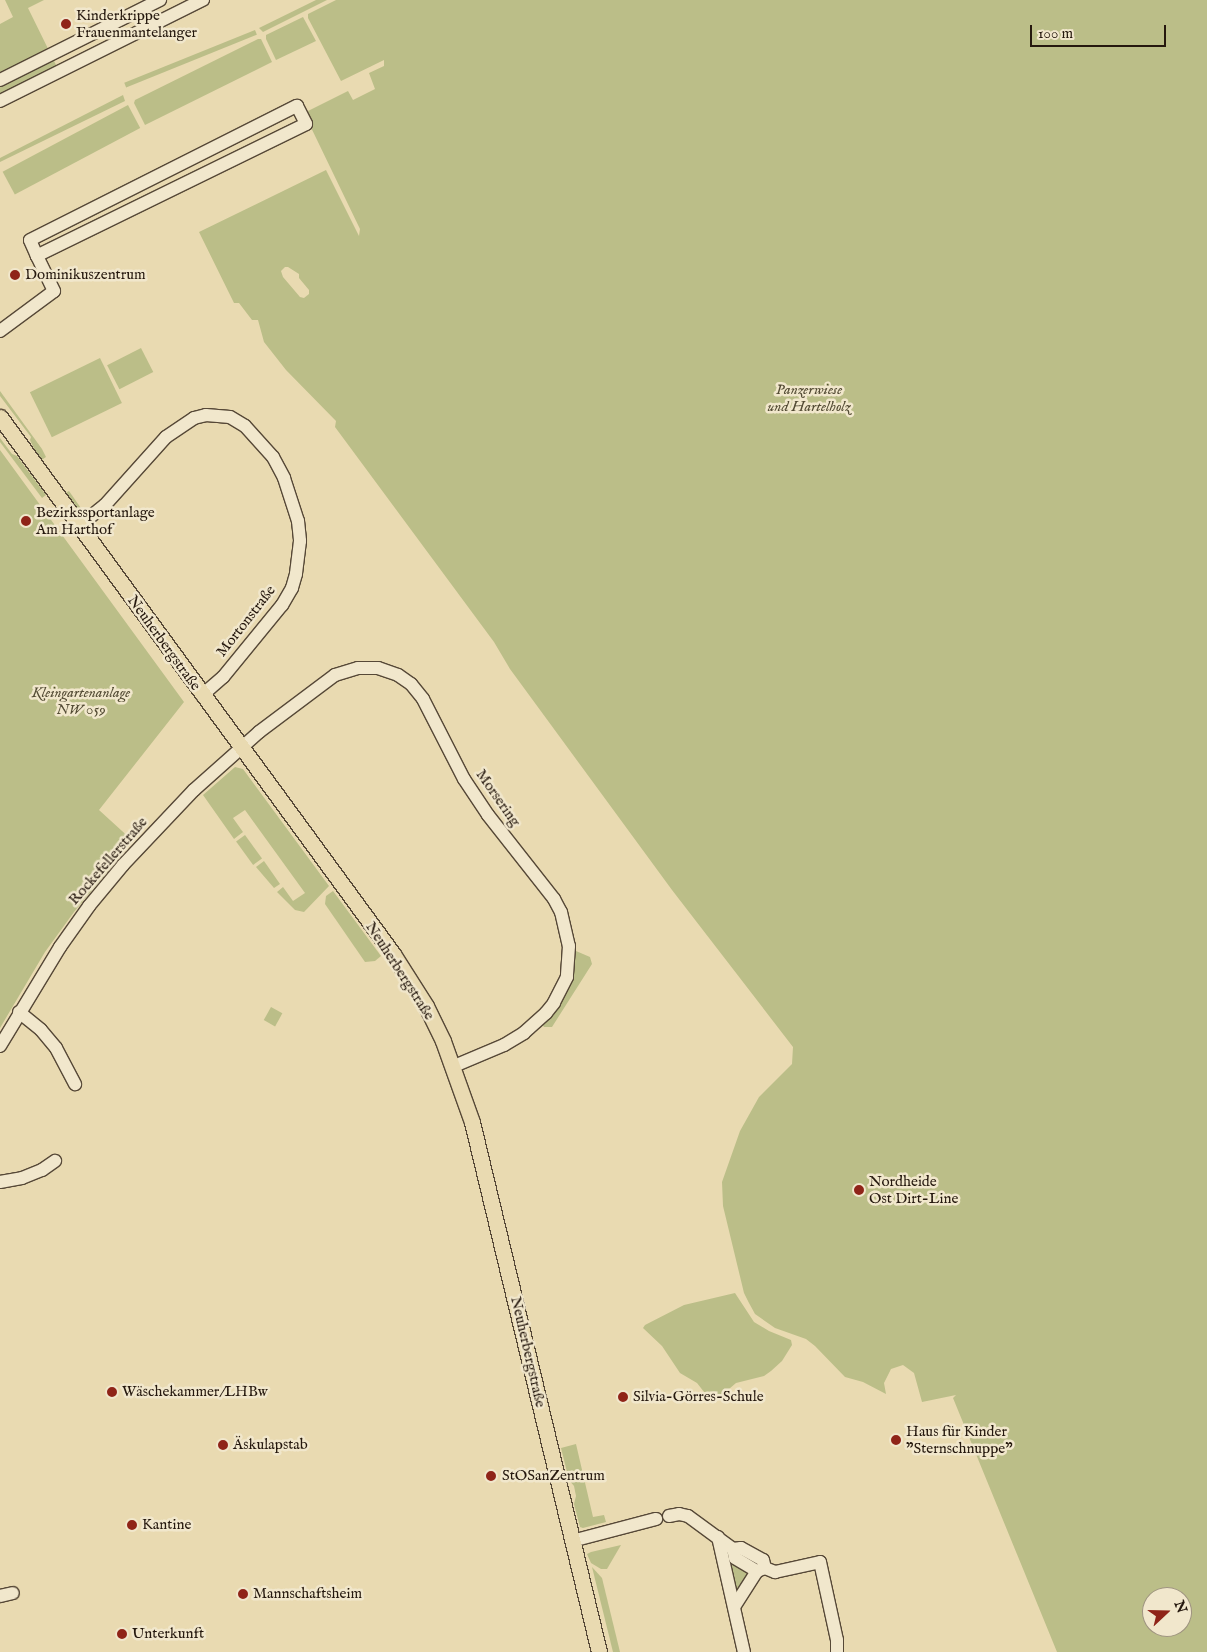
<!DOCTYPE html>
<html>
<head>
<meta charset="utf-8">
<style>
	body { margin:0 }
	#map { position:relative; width:1207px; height:1652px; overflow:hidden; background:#e9dab1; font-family:"IM FELL English",serif }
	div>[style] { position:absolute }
	.green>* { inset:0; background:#bbbe88; transform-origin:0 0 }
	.roads { filter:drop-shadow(1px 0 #564837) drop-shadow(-1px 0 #564837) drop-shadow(0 1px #564837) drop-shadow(0 -1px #564837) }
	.minor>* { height:12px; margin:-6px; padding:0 6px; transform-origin:6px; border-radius:6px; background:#f1e7cc }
	.major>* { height:15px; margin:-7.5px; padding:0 7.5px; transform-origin:7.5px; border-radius:7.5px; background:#e9dab1 }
	.dots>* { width:14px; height:14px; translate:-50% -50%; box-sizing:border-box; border:2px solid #f1e7cc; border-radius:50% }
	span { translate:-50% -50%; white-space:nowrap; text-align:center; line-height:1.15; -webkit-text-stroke:5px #f1e7cc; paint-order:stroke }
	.poi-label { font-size:15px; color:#25180e }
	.left { translate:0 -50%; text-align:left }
	.park-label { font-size:15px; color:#524a33; font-style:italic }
	.street-label { font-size:15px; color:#25180e }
	.north { position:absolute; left:1142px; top:1587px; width:50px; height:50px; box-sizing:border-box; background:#f1e7cc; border:1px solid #9f9480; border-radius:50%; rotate:69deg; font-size:14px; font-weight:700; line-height:20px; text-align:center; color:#25180e }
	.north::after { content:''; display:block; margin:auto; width:18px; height:22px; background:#8f2418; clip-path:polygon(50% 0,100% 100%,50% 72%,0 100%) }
	.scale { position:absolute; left:1030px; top:25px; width:136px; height:22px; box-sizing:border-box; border:2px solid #25180e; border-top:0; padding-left:6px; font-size:15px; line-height:18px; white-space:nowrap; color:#25180e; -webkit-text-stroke:4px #f1e7cc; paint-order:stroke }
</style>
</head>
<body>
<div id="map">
	<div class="green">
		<i style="clip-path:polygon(5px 0,44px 0,28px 8px,58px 69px,0 98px,0 24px,13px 17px)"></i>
		<i style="clip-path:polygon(316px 0,327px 0,263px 32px,259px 28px)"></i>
		<i style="clip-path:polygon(evenodd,336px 0,1207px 0,1207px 1652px,1057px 1652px,953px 1398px,956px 1395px,922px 1402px,914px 1373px,903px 1365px,891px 1369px,884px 1383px,886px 1394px,863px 1382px,845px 1377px,815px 1346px,806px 1339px,775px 1328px,755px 1314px,749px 1303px,744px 1293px,723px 1206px,722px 1182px,740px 1131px,759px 1097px,792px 1064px,793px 1047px,672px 890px,510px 669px,494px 642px,335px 427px,336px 421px,286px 370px,264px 342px,258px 320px,252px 320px,239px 303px,234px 303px,199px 232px,326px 170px,359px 236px,360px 229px,304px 113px,348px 91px,353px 100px,375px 89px,369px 73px,384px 66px,384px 60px,341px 81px,308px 18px,308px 14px,336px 0,285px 267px,288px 267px,299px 274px,299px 278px,309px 290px,309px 294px,304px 298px,300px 297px,283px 277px,281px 271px,285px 267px,336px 0,1152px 1597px,1182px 1597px,1182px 1627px,1152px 1627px,1152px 1597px)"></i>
		<i style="clip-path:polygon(303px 17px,316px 41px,276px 60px,266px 39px,266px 35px)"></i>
		<i style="left:255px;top:30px;width:5px;height:141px;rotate:68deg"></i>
		<i style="clip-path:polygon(258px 39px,261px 39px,272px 62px,145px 125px,134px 103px,135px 100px)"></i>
		<i style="clip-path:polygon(123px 95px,125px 101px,0 162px,0 158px)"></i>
		<i style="left:128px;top:105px;width:26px;height:142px;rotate:62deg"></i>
		<i style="left:141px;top:348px;width:27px;height:38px;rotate:63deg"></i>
		<i style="left:100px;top:358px;width:50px;height:78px;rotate:64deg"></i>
		<i style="clip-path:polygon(0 391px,42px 449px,46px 457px,40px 461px,30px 440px,31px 437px,0 396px)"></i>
		<i style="clip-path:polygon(0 438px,12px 454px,17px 456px,46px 495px,42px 498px,0 442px)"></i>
		<i style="clip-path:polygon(0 450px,184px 702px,99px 810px,133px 841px,74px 912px,45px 952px,0 1028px)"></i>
		<i style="clip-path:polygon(69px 491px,85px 514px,78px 512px,62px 495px)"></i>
		<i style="clip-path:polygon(235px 767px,243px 769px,329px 886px,304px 912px,295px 910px,277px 892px,283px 887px,293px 901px,305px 893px,245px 810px,233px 818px,243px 832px,234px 839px,203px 795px)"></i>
		<i style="left:245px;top:835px;width:29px;height:11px;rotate:54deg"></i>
		<i style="clip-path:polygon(264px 861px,280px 884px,274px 888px,256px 867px)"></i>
		<i style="clip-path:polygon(333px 891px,381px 956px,375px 961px,365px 962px,325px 904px,326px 896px)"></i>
		<i style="clip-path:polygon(576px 951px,590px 957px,592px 964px,552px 1027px,544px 1027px,542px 1024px,555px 1011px,567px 990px,572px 976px)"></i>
		<i style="left:271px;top:1007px;width:13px;height:15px;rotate:29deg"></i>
		<i style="clip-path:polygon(735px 1293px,754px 1322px,769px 1331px,791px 1340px,792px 1345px,782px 1361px,771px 1371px,764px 1376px,736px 1383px,715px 1401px,708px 1397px,697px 1383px,680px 1373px,662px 1346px,643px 1328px,645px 1325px,684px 1305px)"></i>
		<i style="clip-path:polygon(576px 1444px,593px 1517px,604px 1515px,606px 1522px,583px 1528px,580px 1527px,574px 1504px,576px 1496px,574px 1486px,569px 1480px,561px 1448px)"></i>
		<i style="clip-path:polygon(621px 1545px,607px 1569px,601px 1569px,591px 1563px,587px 1554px,591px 1552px)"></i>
		<i style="clip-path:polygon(727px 1557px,753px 1572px,737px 1598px)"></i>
		<i style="clip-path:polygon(592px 1567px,602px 1578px,620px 1652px,613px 1652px)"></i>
	</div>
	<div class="roads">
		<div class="minor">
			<i style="left:0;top:80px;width:179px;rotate:-26.6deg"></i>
			<i style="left:0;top:101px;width:227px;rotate:-26.5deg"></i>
			<i style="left:0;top:331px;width:67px;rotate:-36.5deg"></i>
			<i style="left:54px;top:291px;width:39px;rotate:-116deg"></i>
			<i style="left:37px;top:256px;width:17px;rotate:-114deg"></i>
			<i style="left:30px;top:240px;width:299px;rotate:-26.7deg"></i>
			<i style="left:297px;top:106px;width:20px;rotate:63deg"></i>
			<i style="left:306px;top:124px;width:300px;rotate:153.9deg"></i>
			<i style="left:79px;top:526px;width:33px;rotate:-39deg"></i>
			<i style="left:105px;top:505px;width:91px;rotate:-48.1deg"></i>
			<i style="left:166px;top:437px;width:34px;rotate:-34deg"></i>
			<i style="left:194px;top:418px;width:12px;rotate:-14deg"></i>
			<i style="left:206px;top:415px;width:24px;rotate:5deg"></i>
			<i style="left:230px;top:417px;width:17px;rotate:31deg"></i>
			<i style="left:245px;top:426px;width:42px;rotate:47.9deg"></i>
			<i style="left:273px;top:457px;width:24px;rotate:62deg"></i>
			<i style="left:284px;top:478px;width:45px;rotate:72deg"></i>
			<i style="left:298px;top:521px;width:20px;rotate:84deg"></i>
			<i style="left:300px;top:541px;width:33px;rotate:97deg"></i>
			<i style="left:296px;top:574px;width:15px;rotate:106deg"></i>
			<i style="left:292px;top:588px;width:20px;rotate:120deg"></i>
			<i style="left:282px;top:605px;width:93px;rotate:129.3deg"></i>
			<i style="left:223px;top:677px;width:28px;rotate:139deg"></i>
			<i style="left:19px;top:1012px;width:28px;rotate:39deg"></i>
			<i style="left:41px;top:1030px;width:23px;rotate:50deg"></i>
			<i style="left:56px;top:1048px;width:41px;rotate:62.2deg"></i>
			<i style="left:0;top:1046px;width:116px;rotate:-58.8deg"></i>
			<i style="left:60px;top:947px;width:50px;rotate:-54.7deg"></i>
			<i style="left:89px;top:906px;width:53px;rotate:-50.3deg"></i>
			<i style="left:123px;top:865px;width:103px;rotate:-46.6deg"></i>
			<i style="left:194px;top:790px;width:87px;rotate:-41.7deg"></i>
			<i style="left:259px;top:732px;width:95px;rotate:-36.9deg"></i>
			<i style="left:335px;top:675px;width:24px;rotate:-17deg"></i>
			<i style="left:358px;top:668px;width:20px"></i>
			<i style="left:378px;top:668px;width:21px;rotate:19deg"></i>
			<i style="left:398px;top:675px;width:16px;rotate:35deg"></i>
			<i style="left:411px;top:684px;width:19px;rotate:51deg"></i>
			<i style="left:423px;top:699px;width:90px;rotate:62.9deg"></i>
			<i style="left:464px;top:779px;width:43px;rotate:56.3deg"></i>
			<i style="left:488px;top:815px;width:107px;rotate:51.8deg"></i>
			<i style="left:554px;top:899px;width:15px;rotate:62deg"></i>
			<i style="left:561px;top:912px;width:35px;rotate:77deg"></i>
			<i style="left:569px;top:946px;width:31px;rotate:94deg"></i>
			<i style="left:567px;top:977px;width:29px;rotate:117deg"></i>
			<i style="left:554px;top:1003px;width:13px;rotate:129deg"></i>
			<i style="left:546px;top:1013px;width:30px;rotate:138deg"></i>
			<i style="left:524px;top:1033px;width:23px;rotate:149deg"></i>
			<i style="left:504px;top:1045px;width:54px;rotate:157.2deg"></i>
			<i style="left:0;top:1182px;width:22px;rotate:-10deg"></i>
			<i style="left:22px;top:1178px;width:22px;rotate:-22deg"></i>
			<i style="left:42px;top:1170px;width:16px;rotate:-35deg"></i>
			<i style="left:669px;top:1516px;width:10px;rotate:-11deg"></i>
			<i style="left:679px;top:1514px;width:9px;rotate:13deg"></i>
			<i style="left:688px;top:1516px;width:56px;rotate:36.3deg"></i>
			<i style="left:733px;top:1549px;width:9px;rotate:77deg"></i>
			<i style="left:735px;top:1558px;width:26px;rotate:31deg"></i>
			<i style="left:757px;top:1571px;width:9px;rotate:-21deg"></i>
			<i style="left:765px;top:1568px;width:11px;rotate:22deg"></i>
			<i style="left:775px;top:1572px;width:46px;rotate:-12.5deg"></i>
			<i style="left:820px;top:1562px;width:80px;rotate:77.7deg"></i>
			<i style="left:837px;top:1640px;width:12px;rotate:90deg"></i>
			<i style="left:718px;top:1537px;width:118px;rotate:77.3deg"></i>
			<i style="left:572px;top:1541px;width:87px;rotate:-14.7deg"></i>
			<i style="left:733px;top:1549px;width:8px;rotate:-7deg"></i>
			<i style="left:741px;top:1548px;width:25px;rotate:29deg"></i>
			<i style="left:763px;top:1560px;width:8px;rotate:76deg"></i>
			<i style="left:0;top:1596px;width:13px;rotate:-13deg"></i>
			<i style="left:734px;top:1607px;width:43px;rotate:-57.4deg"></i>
		</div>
		<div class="major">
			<i style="left:0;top:417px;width:665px;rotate:53.8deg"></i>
			<i style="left:393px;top:954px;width:62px;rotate:57.6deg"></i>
			<i style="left:426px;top:1006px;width:39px;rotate:64deg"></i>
			<i style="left:443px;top:1041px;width:86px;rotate:70.3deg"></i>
			<i style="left:472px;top:1122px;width:545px;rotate:76.52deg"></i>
		</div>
	</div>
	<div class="dots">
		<i style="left:66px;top:24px;background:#8f2418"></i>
		<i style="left:15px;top:275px;background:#8f2418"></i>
		<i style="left:26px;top:521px;background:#8f2418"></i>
		<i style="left:859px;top:1190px;background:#8f2418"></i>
		<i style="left:112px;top:1392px;background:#8f2418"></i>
		<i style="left:623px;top:1397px;background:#8f2418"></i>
		<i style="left:896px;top:1440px;background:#8f2418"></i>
		<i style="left:223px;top:1445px;background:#8f2418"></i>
		<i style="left:491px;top:1476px;background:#8f2418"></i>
		<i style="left:132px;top:1525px;background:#8f2418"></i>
		<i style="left:243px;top:1594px;background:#8f2418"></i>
		<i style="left:122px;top:1634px;background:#8f2418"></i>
	</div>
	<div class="poi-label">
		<span class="left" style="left:76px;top:24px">Kinderkrippe<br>Frauenmantelanger</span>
		<span class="left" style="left:25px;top:275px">Dominikuszentrum</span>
		<span class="left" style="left:36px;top:521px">Bezirkssportanlage<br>Am Harthof</span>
		<span class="left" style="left:869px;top:1190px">Nordheide<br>Ost Dirt-Line</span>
		<span class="left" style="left:122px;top:1392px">Wäschekammer/LHBw</span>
		<span class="left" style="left:633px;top:1397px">Silvia-Görres-Schule</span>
		<span class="left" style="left:906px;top:1440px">Haus für Kinder<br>"Sternschnuppe"</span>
		<span class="left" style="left:233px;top:1445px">Äskulapstab</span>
		<span class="left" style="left:502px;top:1476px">StOSanZentrum</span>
		<span class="left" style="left:142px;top:1525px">Kantine</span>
		<span class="left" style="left:253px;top:1594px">Mannschaftsheim</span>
		<span class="left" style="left:132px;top:1634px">Unterkunft</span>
	</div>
	<div class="park-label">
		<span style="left:809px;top:398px">Panzerwiese<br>und Hartelholz</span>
		<span style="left:81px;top:701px">Kleingartenanlage<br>NW 059</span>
	</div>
	<div class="street-label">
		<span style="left:246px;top:621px;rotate:-52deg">Mortonstraße</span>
		<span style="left:164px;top:643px;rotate:54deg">Neuherbergstraße</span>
		<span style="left:498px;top:798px;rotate:55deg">Morsering</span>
		<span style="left:108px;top:861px;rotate:-49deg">Rockefellerstraße</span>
		<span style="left:400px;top:971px;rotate:57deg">Neuherbergstraße</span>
		<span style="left:528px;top:1352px;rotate:77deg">Neuherbergstraße</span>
	</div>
	<div class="north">N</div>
	<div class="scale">100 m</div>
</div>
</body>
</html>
